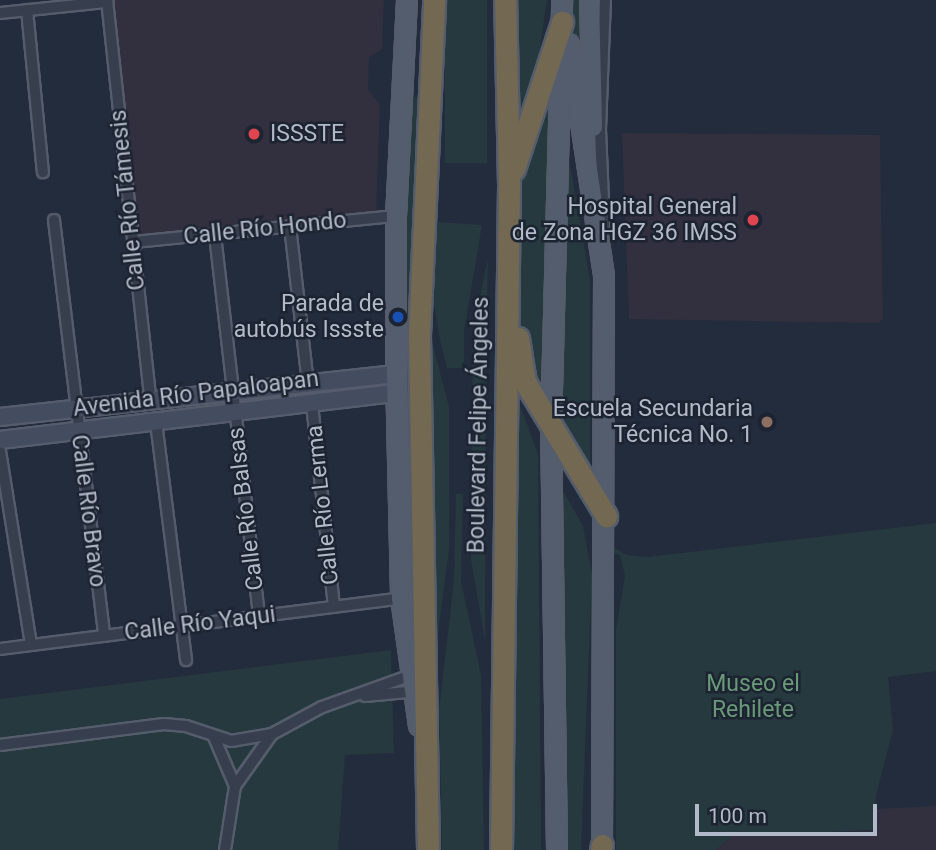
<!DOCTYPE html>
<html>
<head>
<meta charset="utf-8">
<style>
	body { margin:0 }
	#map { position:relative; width:936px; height:850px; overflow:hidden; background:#232c3d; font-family:Roboto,sans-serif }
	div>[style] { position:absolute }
	.medical>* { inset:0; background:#322f3e }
	.green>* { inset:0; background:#25393e; transform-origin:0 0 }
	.roads { filter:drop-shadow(2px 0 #555c6b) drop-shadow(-2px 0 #555c6b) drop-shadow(0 2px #555c6b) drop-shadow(0 -2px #555c6b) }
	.street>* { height:10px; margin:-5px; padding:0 5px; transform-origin:5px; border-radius:5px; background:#373e4d }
	.secondary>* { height:16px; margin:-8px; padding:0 8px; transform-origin:8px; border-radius:8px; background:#444d60 }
	.primary>* { height:18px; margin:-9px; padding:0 9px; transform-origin:9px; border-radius:9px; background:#545d6d }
	.highway>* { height:21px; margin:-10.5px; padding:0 10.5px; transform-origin:10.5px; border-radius:10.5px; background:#736953 }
	.dots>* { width:19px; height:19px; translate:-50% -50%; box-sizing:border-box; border:4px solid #1c2331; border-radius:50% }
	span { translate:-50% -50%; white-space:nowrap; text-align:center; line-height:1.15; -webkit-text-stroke:5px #1c2331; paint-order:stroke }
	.poi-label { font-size:23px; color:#b2b9c8 }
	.left { translate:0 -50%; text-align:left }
	.right { translate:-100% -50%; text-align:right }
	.street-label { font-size:23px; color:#b2b9c8 }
	.park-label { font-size:23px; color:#699978 }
	.scale { position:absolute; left:695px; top:804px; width:182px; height:32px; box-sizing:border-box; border:4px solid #b2b9c8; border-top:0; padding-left:9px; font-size:21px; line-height:24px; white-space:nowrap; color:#b2b9c8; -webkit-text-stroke:5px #1c2331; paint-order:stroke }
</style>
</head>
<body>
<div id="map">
	<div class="medical">
		<i style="clip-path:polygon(113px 0,384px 0,382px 49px,369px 57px,368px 90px,380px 105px,376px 215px,138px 236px)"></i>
		<i style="clip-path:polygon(622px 133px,880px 135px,883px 318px,879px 323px,629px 319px)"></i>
		<i style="clip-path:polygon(936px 806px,936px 850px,716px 850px,732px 836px,874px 831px,875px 809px)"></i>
	</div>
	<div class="green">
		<i style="left:445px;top:0;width:42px;height:163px"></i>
		<i style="clip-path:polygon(506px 0,547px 0,539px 54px,509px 148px)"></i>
		<i style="clip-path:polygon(567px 0,584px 0,583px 111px,568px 28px)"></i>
		<i style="clip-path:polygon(551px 68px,541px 412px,516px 353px,516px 181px)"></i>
		<i style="clip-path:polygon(412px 97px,417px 97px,417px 164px,418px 669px,405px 597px,399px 280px)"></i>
		<i style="clip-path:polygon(561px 113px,590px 280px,590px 484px,562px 455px,558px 385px)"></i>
		<i style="clip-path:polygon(437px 222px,482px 225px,464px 331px,464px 368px,447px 368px,440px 340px,434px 302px)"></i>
		<i style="clip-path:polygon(488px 258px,486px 346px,485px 640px,471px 559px,473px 330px)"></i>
		<i style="clip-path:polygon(431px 338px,449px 407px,449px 549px,437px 640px)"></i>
		<i style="clip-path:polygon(510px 379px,538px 454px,541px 850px,503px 850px)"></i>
		<i style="clip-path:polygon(562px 489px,583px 526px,592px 574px,581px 850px,561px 850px)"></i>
		<i style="clip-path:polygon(456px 494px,463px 494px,461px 581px,481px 675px,484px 850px,442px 850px,439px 710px,454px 581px)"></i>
		<i style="clip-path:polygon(936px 523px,936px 671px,888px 677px,893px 730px,876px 795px,874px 830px,732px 836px,716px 850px,616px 850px,616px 630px,625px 576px,620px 555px,609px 552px,607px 544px,627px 555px,648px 557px)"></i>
		<i style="clip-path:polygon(391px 650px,394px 753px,345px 755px,338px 850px,0 850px,0 699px)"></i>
	</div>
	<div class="roads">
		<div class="street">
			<i style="left:107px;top:0;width:401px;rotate:83.8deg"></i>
			<i style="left:27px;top:10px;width:163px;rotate:84.4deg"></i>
			<i style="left:0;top:13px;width:108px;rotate:-5.9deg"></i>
			<i style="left:54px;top:220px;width:419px;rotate:83.1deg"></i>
			<i style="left:604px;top:225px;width:96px;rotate:-92.4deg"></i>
			<i style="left:600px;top:129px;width:129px;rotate:-87.8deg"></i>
			<i style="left:290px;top:226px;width:159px;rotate:83.5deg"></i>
			<i style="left:215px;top:235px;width:384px;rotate:83.4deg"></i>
			<i style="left:134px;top:242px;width:263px;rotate:-5.7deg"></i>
			<i style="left:312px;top:404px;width:204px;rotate:83.8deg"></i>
			<i style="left:156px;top:422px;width:240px;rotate:82.8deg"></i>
			<i style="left:0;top:451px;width:196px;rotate:80.9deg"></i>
			<i style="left:0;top:649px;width:404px;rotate:-7.2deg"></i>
			<i style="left:365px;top:696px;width:53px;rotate:-5.4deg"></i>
			<i style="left:214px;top:737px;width:53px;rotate:66.8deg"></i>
			<i style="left:0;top:745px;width:165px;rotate:-7.3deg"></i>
			<i style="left:164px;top:724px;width:22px;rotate:5deg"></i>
			<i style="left:186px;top:726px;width:47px;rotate:18.4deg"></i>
			<i style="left:231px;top:741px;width:42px;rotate:-9.7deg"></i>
			<i style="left:225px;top:850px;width:65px;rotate:-81.1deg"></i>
			<i style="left:235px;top:786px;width:64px;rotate:-54.6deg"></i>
			<i style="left:272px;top:734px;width:57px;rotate:-28.4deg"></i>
			<i style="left:322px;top:707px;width:98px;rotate:-19.7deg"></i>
		</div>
		<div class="secondary">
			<i style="left:0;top:417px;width:398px;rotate:-6.2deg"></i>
			<i style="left:0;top:440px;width:400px;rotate:-6.8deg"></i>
		</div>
		<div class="primary">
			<i style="left:407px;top:0;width:216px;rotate:92.9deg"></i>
			<i style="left:396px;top:216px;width:158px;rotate:90deg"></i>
			<i style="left:396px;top:374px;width:224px;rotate:88.7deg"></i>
			<i style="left:401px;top:598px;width:129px;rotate:82deg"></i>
			<i style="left:590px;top:0;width:127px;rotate:88.6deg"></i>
			<i style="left:569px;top:44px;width:235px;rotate:81.4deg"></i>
			<i style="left:604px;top:276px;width:574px;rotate:90.2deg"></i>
			<i style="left:557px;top:850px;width:421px;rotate:-90.8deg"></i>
			<i style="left:551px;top:429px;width:429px;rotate:-88.5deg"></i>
		</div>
		<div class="highway">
			<i style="left:514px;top:169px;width:155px;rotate:-71.9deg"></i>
			<i style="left:518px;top:338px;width:45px;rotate:81deg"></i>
			<i style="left:525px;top:382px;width:157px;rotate:58.8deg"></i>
			<i style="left:428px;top:850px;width:515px;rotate:-91deg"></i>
			<i style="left:419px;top:335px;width:335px;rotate:-87.4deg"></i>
			<i style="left:501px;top:850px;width:666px;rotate:-89.31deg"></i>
			<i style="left:509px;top:184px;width:184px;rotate:-91.2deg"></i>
			<i style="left:601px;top:850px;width:5px;rotate:-79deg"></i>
		</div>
	</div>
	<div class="dots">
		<i style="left:254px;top:134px;background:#e0444e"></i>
		<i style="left:753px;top:220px;background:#e0444e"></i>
		<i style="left:398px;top:317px;background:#1a4fb4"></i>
		<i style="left:767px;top:422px;background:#8d6e63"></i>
	</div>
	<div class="poi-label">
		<span class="left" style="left:270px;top:134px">ISSSTE</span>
		<span class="right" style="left:737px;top:220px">Hospital General<br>de Zona HGZ 36 IMSS</span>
		<span class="right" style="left:384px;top:317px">Parada de<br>autobús Issste</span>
		<span class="right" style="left:753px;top:422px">Escuela Secundaria<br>Técnica No. 1</span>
	</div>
	<div class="street-label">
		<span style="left:128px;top:200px;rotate:-96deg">Calle Río Támesis</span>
		<span style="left:265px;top:229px;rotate:-6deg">Calle Río Hondo</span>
		<span style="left:196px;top:394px;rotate:-7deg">Avenida Río Papaloapan</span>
		<span style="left:479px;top:425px;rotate:-89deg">Boulevard Felipe Ángeles</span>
		<span style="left:323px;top:505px;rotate:-96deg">Calle Río Lerma</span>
		<span style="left:246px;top:509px;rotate:-97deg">Calle Río Balsas</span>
		<span style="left:88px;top:511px;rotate:83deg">Calle Río Bravo</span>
		<span style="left:200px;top:624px;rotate:-7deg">Calle Río Yaqui</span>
	</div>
	<div class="park-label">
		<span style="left:753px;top:697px">Museo el<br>Rehilete</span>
	</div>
	<div class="scale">100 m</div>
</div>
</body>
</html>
